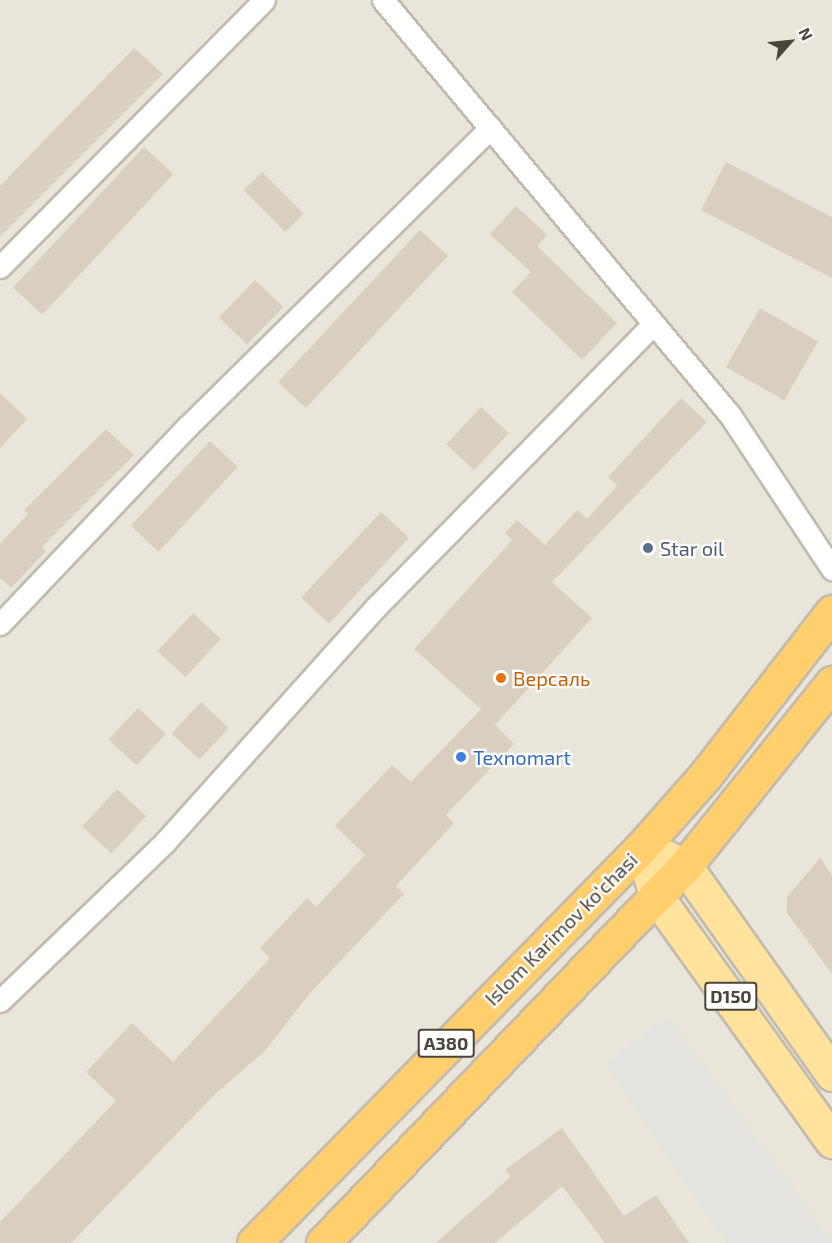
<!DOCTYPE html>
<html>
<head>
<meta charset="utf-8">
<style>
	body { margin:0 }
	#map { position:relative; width:832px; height:1243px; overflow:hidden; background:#f6f3ec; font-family:"Exo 2",sans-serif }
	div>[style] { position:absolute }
	.residential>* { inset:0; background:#eae5da; transform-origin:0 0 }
	.parking>* { inset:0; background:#e5e3e0 }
	.building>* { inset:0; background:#d8cfc1; transform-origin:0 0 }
	.roads { filter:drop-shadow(2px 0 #c2bbae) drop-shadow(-2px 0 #c2bbae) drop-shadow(0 2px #c2bbae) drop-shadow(0 -2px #c2bbae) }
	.street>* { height:21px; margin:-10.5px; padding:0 10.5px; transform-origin:10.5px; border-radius:10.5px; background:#fff }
	.primary>* { height:33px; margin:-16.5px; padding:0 16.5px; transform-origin:16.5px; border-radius:16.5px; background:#ffe39c }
	.highway>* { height:33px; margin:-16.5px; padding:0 16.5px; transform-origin:16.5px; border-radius:16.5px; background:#ffcf6e }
	.dots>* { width:16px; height:16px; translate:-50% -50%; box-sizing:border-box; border:3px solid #fff; border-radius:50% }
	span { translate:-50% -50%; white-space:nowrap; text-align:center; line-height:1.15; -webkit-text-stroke:4.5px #fff; paint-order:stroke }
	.shield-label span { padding:2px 4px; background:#fff; border:2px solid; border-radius:4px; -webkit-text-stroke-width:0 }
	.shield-label { font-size:18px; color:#4b4439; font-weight:700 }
	.service-label { font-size:20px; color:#4e5e75 }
	.left { translate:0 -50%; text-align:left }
	.food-label { font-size:20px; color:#c56008 }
	.shop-label { font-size:20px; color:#366cbe }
	.street-label { font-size:20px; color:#4b4439 }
	.north { position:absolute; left:760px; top:12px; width:60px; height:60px; -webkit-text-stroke:4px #fff; paint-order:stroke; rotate:63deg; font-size:16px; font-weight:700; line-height:24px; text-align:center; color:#4b4439 }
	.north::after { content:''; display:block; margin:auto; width:21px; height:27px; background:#4b4439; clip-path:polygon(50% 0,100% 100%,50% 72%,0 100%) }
</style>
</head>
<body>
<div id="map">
	<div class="residential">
		<i style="left:0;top:0;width:832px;height:1243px"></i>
	</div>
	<div class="parking">
		<i style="clip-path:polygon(669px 1017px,832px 1241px,832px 1243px,726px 1243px,604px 1063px)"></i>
	</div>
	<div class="building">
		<i style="clip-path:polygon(134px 48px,163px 74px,0 237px,0 186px)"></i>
		<i style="left:144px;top:147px;width:40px;height:192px;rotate:43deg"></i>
		<i style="clip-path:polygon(726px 162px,832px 217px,832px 278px,701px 210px)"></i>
		<i style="left:262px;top:172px;width:59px;height:26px;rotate:45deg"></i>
		<i style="clip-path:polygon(516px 206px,547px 235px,537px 246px,617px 323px,582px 360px,512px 292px,531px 272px,490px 234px)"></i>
		<i style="left:420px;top:230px;width:38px;height:208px;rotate:43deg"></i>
		<i style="left:255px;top:280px;width:39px;height:52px;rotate:44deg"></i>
		<i style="left:760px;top:308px;width:67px;height:68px;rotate:30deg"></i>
		<i style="clip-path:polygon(0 393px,27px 419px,0 448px)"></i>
		<i style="clip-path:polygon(681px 398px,707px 422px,552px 582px,592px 618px,495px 725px,514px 744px,446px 815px,454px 823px,396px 886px,404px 894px,309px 994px,265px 1051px,215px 1094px,71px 1243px,0 1243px,0 1222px,116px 1101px,86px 1072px,132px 1023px,173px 1062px,270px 958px,260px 948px,307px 898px,316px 907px,365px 855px,335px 826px,392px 765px,411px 782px,481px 709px,414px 649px,512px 540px,505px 533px,517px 520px,545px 545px,577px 510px,587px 519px,617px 486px,608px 477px)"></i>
		<i style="left:481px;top:407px;width:38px;height:51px;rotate:43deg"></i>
		<i style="clip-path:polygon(106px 429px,134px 455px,42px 547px,46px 551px,11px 588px,0 578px,0 544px,28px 514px,24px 510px)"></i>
		<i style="left:210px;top:441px;width:38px;height:116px;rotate:43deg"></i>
		<i style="left:381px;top:512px;width:38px;height:117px;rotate:43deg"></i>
		<i style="left:193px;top:613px;width:38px;height:52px;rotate:43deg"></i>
		<i style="left:201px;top:702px;width:38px;height:43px;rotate:43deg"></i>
		<i style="left:138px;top:708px;width:38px;height:43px;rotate:43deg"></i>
		<i style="left:117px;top:789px;width:40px;height:51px;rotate:43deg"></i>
		<i style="clip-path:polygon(820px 858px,832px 875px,832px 974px,787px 913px,787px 897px)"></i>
		<i style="clip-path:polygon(562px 1128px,624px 1216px,656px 1195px,689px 1243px,605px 1243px,562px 1186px,495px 1243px,436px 1243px,511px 1176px,505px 1170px)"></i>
	</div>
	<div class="roads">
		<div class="street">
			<i style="left:383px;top:0;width:541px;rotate:50.1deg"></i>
			<i style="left:730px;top:415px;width:185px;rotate:56.5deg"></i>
			<i style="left:0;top:267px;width:375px;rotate:-45.3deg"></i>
			<i style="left:0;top:624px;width:272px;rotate:-46.5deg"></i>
			<i style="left:187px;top:427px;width:426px;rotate:-44.6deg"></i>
			<i style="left:0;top:1001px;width:229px;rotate:-43.9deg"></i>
			<i style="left:165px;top:842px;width:317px;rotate:-48.1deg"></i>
			<i style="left:377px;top:606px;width:395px;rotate:-45.6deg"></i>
		</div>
		<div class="primary">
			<i style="left:642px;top:847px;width:51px;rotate:74.1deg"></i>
			<i style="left:656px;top:896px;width:302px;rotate:54.3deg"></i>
			<i style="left:659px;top:854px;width:29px;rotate:25deg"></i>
			<i style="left:685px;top:866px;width:255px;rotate:54.7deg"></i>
		</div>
		<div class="highway">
			<i style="left:254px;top:1243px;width:554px;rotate:-45.58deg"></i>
			<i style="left:642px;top:847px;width:94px;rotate:-48.5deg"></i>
			<i style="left:704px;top:777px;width:209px;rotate:-52.2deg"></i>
			<i style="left:323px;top:1243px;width:523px;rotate:-46.16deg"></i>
			<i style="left:685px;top:866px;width:235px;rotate:-51.2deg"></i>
		</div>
	</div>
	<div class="dots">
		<i style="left:648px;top:548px;background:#5c6f8a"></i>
		<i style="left:501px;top:678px;background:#e8710a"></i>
		<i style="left:461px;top:757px;background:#3f7fe0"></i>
	</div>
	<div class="shield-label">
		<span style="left:731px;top:996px">D150</span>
		<span style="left:446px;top:1043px">A380</span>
	</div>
	<div class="service-label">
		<span class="left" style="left:660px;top:548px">Star oil</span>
	</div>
	<div class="food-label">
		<span class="left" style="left:513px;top:678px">Версаль</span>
	</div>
	<div class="shop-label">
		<span class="left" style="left:473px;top:757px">Texnomart</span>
	</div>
	<div class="street-label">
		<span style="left:561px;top:929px;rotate:-45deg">Islom Karimov ko‘chasi</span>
	</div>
	<div class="north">N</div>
</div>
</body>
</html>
